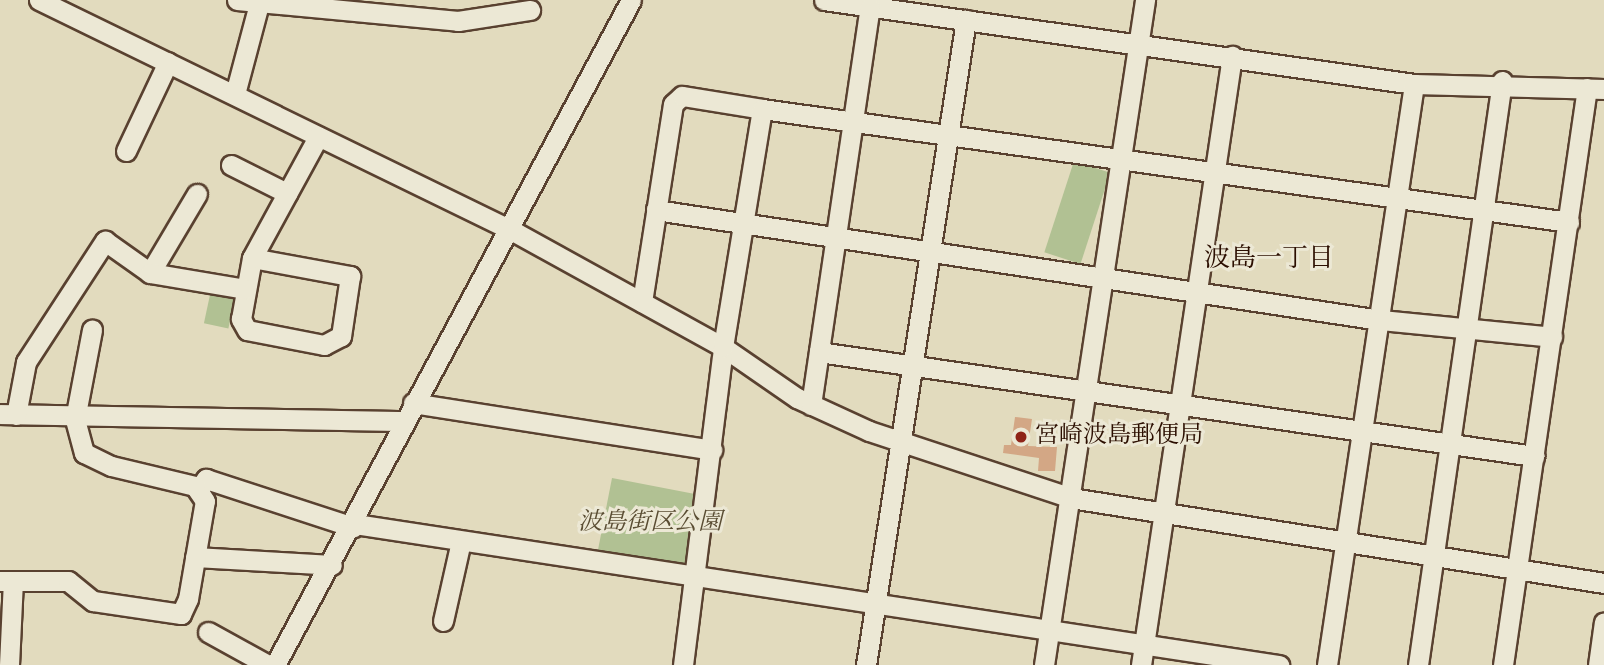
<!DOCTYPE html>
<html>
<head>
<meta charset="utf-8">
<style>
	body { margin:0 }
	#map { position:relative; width:1604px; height:665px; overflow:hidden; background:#e2dbbe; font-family:"Old Standard TT","Noto Serif JP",serif }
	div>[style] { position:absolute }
	.green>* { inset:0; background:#b1c193; transform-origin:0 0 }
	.building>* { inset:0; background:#d3a785 }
	.roads { filter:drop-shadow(2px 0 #594130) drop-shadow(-2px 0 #594130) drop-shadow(0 2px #594130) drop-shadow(0 -2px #594130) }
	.minor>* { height:19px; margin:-9.5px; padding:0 9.5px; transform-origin:9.5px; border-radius:9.5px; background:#ece8d5 }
	.dots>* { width:19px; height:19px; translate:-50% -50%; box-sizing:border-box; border:4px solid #ece8d5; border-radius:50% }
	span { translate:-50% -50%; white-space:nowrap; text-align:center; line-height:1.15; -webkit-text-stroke:6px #ece8d5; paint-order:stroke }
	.poi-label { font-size:24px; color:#2b0e00 }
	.left { translate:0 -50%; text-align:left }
	.park-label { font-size:24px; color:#5a4d33; font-style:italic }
	.neighbourhood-label { font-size:26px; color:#2b0e00 }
</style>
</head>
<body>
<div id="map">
	<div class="green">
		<i style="left:1074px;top:161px;width:38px;height:96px;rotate:18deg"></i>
		<i style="left:211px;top:290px;width:25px;height:34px;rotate:12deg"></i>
		<i style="left:612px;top:478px;width:91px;height:77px;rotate:11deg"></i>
	</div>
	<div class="building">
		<i style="clip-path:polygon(1015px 417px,1032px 419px,1028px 446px,1057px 447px,1055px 471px,1038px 471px,1039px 458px,1003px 453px,1004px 445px,1011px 445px)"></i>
	</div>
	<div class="roads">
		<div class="minor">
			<i style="left:39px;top:0;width:525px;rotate:25.98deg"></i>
			<i style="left:511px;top:230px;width:242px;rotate:28.9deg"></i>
			<i style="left:723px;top:347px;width:90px;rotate:34.6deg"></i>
			<i style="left:797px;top:398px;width:79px;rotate:24.6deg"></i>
			<i style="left:869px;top:431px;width:213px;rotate:18.3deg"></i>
			<i style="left:1071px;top:498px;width:540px;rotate:9.06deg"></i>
			<i style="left:237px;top:0;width:222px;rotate:5.4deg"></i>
			<i style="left:458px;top:21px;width:73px;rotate:-8.7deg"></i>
			<i style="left:824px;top:0;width:596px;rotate:8.1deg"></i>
			<i style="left:1414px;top:84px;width:190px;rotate:1.5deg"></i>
			<i style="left:235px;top:94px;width:97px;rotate:-75.1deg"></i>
			<i style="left:126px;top:151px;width:98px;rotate:-64.7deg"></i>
			<i style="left:231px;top:165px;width:63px;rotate:26.6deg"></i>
			<i style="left:656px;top:210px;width:732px;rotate:8.64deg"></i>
			<i style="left:1380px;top:320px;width:173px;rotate:5.6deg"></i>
			<i style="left:252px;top:258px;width:100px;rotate:10.4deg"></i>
			<i style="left:350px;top:276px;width:61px;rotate:98.5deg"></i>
			<i style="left:341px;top:336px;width:19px;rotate:152deg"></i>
			<i style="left:324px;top:345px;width:78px;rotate:-169deg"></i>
			<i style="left:247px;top:330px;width:13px;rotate:-119deg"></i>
			<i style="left:241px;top:319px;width:62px;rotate:-79.8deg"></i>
			<i style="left:252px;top:258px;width:138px;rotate:-61.4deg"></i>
			<i style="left:150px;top:273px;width:92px;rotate:-59.3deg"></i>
			<i style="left:642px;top:302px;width:200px;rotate:-81.1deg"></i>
			<i style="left:673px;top:104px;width:12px;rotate:-42deg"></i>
			<i style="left:682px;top:96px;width:81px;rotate:9.2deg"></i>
			<i style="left:819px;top:352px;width:723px;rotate:8.28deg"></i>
			<i style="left:413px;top:403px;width:303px;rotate:8.9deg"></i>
			<i style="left:811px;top:405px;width:402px;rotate:-81.6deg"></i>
			<i style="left:0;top:414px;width:403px;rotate:1deg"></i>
			<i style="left:16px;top:415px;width:54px;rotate:-79.3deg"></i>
			<i style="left:26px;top:362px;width:145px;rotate:-56.9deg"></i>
			<i style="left:105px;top:241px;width:55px;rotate:35.4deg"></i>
			<i style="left:150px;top:273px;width:97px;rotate:9.5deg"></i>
			<i style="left:198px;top:490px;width:14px;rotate:-54deg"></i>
			<i style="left:206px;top:479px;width:155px;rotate:18.1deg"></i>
			<i style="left:355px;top:524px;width:935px;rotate:8.68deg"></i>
			<i style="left:195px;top:557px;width:137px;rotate:3.3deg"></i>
			<i style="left:0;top:581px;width:68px"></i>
			<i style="left:68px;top:581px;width:32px;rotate:39deg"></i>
			<i style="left:93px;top:601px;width:89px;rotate:8.4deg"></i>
			<i style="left:181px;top:614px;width:17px;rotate:-65deg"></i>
			<i style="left:188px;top:599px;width:99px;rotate:-80.2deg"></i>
			<i style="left:205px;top:501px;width:18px;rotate:-124deg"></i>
			<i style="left:195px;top:486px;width:86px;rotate:-166.6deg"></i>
			<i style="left:111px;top:466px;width:30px;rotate:-154deg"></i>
			<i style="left:84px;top:453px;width:35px;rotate:-105deg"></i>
			<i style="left:75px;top:419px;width:91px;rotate:-79.2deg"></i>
			<i style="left:443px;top:621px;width:82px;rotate:-77.3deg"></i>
			<i style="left:208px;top:632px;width:68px;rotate:28.8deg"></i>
			<i style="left:9px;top:665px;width:84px;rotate:-87.3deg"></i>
			<i style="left:275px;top:665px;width:754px;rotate:-61.84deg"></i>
			<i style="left:683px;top:665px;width:321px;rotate:-82.8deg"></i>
			<i style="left:723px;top:347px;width:241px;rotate:-80.7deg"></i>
			<i style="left:762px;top:109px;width:815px;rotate:7.97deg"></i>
			<i style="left:866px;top:665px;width:653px;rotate:-81.19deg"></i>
			<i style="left:1044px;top:665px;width:673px;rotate:-81.36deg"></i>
			<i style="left:1141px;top:665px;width:616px;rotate:-81.5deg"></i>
			<i style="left:1327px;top:665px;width:587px;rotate:-81.48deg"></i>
			<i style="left:1418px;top:665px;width:590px;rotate:-81.81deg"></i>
			<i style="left:1503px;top:665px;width:583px;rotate:-81.72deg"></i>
			<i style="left:1598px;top:665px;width:43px;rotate:-82.1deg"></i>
		</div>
	</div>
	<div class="dots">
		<i style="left:1021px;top:437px;background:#8f2418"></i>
	</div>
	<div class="poi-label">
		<span class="left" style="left:1035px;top:437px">宮崎波島郵便局</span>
	</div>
	<div class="park-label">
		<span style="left:650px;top:524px">波島街区公園</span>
	</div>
	<div class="neighbourhood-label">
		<span style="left:1269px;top:260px">波島一丁目</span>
	</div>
</div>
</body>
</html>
